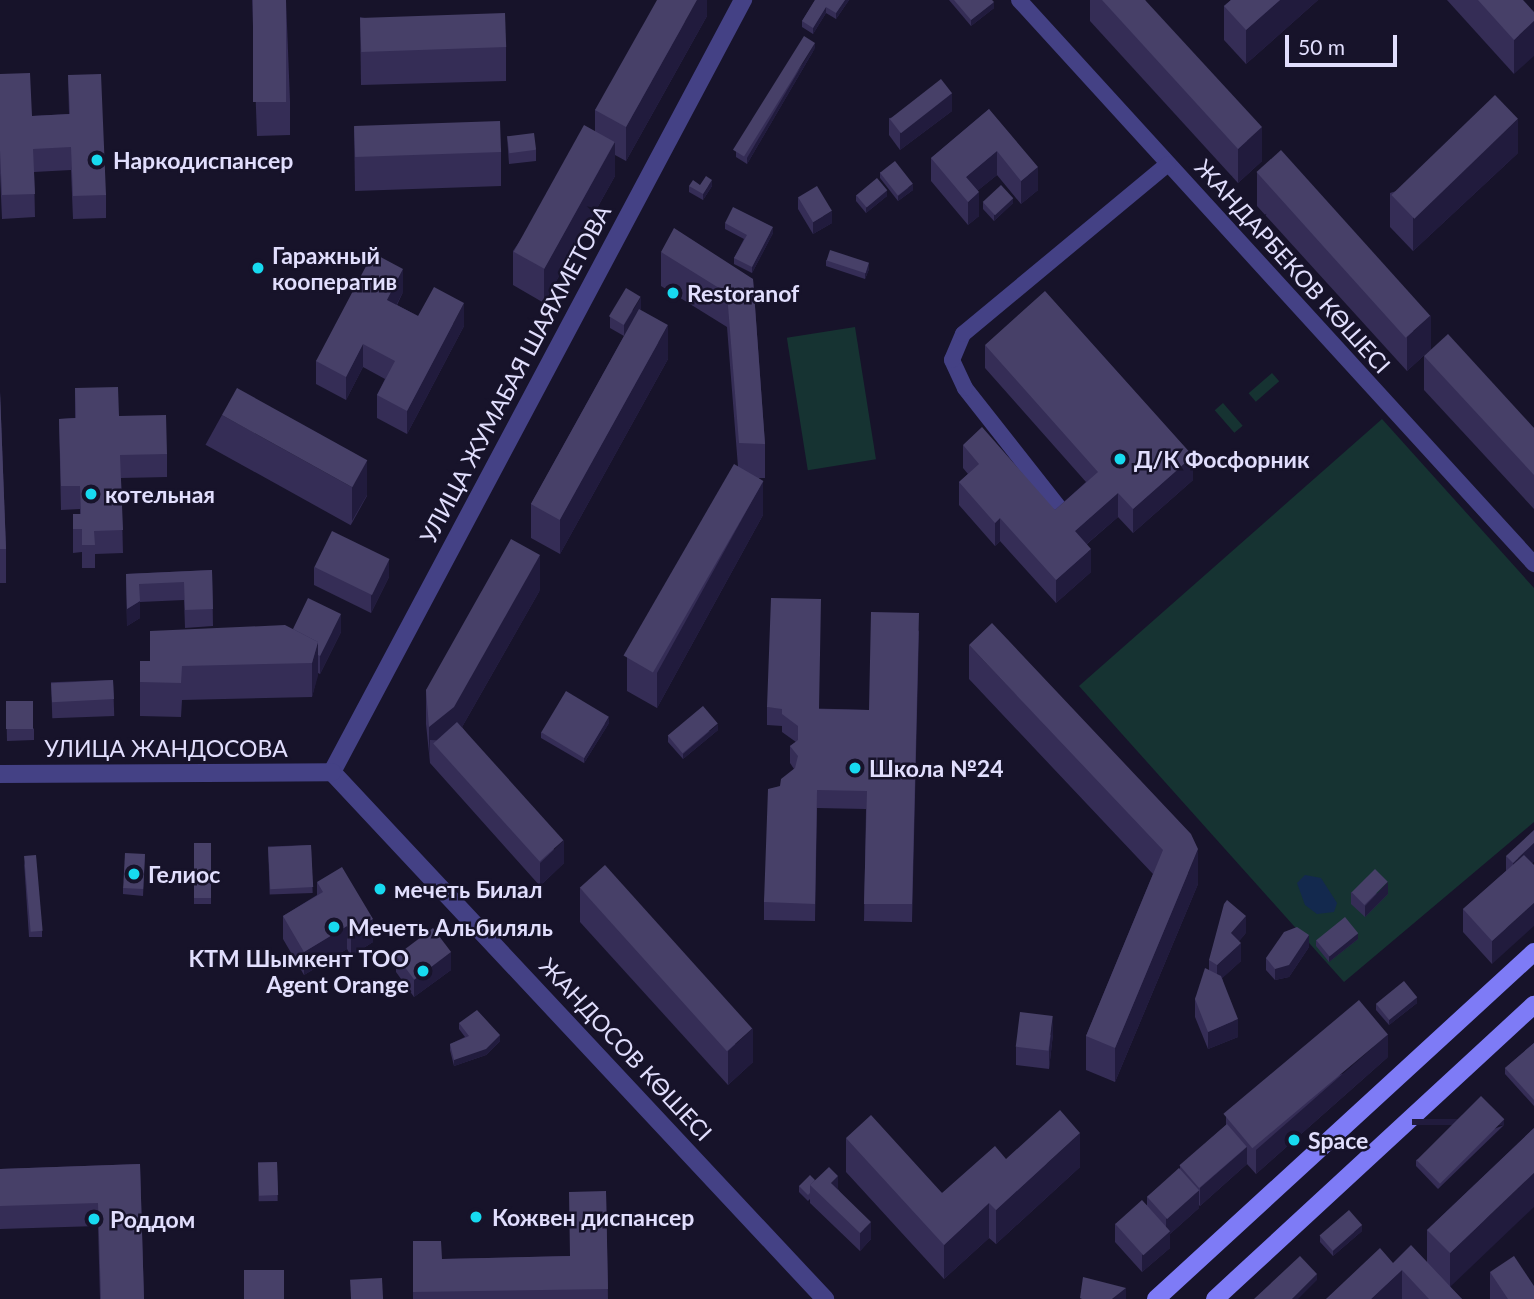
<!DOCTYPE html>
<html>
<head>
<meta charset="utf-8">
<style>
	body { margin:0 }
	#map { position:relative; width:1534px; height:1299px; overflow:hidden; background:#17132a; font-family:Lato,sans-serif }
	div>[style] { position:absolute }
	.green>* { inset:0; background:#163332; transform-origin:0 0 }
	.water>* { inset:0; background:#13294e }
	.minor>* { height:16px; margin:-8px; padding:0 8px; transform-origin:8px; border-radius:8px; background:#444185 }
	.tertiary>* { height:18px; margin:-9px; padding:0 9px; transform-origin:9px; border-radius:9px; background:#444185 }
	.secondary>* { height:18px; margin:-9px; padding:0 9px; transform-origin:9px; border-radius:9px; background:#7e7bf6 }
	.wall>* { inset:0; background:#352d56; transform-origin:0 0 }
	.shaded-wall>* { inset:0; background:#211b3d; transform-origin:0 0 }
	.building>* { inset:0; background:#474068; transform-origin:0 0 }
	.dots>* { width:19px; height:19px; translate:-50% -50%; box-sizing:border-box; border:4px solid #17132a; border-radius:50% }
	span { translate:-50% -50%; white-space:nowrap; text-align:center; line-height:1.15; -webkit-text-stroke:5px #17132a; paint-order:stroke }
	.poi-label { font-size:23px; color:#e1defd; font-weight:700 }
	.left { translate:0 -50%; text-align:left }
	.right { translate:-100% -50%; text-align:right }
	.street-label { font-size:23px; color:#e1defd }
	.scale { position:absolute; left:1285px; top:35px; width:112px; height:32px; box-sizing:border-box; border:4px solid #e1defd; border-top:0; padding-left:9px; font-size:21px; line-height:24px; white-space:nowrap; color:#e1defd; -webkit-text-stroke:5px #17132a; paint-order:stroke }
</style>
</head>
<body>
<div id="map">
	<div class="green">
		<i style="left:855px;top:327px;width:134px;height:69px;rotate:81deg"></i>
		<i style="left:1272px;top:373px;width:11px;height:31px;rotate:49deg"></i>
		<i style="left:1223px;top:403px;width:30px;height:11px;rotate:49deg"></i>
		<i style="clip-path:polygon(1382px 419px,1534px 588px,1534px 822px,1344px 982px,1079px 686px)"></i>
	</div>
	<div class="water">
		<i style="clip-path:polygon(1305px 875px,1321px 878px,1337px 903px,1334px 912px,1317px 914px,1305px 905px,1297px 883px)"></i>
	</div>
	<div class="minor">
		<i style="left:1019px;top:0;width:764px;rotate:47.6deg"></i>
		<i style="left:1064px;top:514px;width:160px;rotate:-128.2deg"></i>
		<i style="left:965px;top:388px;width:31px;rotate:-115deg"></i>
		<i style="left:952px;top:360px;width:28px;rotate:-67deg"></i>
		<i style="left:963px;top:334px;width:266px;rotate:-39.7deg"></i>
	</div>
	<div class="tertiary">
		<i style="left:332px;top:772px;width:875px;rotate:-61.97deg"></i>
		<i style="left:332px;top:772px;width:722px;rotate:46.91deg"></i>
		<i style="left:0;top:774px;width:332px;rotate:-0.3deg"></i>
	</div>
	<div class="secondary">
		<i style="left:1156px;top:1299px;width:513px;rotate:-42.55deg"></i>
		<i style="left:1215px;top:1299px;width:434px;rotate:-42.7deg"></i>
	</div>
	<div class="wall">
		<i style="clip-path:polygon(252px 0,286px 0,290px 101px,290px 135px,257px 136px)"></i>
		<i style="clip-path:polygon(707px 0,707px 16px,626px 161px,615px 155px,615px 176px,544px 303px,513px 285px,513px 251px,595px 131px,595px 110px)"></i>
		<i style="clip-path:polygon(815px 0,849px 0,836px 19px,826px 13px,813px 34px,802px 27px,802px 21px)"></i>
		<i style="clip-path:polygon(949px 0,992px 0,994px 8px,971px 26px)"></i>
		<i style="clip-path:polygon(1090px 0,1145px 0,1262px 161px,1238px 183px,1090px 21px)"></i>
		<i style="clip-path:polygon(1231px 0,1318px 0,1246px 64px,1224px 40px,1224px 6px)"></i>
		<i style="clip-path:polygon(1447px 0,1523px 0,1514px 74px)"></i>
		<i style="clip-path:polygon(360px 17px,506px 47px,506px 81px,361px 85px)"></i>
		<i style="clip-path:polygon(815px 48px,747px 164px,736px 157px,736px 151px)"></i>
		<i style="clip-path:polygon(0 74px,32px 116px,69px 114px,68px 75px,106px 195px,106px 218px,73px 219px,71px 170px,34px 172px,35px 217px,2px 219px,0 173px)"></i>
		<i style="clip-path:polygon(989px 109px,1038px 190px,1021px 204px,997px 175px,977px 191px,979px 216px,968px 225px,931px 181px,931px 158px)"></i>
		<i style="clip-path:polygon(952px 111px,900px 150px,889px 135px,889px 118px)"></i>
		<i style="clip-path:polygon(354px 127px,501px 152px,501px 186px,355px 191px)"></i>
		<i style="clip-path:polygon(507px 136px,536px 150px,536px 161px,509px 164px)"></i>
		<i style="clip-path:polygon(1518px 153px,1413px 251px,1390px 227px,1390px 193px)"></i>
		<i style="clip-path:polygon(880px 172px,913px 190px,898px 201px,880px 178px)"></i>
		<i style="clip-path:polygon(1257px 172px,1431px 349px,1407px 371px,1257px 206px)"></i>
		<i style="clip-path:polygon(700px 185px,712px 186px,703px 200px,689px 192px,689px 186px)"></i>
		<i style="clip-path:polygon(856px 195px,887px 196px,866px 213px,856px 201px)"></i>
		<i style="clip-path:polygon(798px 197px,832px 223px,813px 234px,798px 209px)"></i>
		<i style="clip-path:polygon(983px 203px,1013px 203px,994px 221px,983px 209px)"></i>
		<i style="clip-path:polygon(725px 223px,773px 233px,752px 273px,734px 264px,734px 258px,744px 239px,725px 229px)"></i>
		<i style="clip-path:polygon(661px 252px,753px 279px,765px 444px,765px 478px,759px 478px,763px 515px,657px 708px,627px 691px,627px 657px,738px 467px,727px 327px,661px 286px)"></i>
		<i style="clip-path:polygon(826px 260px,869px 269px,865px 279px,826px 266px)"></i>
		<i style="clip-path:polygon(403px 292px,397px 305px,418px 316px,464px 326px,407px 434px,377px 418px,377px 395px,385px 379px,363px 367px,346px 400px,316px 384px,316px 361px)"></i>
		<i style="clip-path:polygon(641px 308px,640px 310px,668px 359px,560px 554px,531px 538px,531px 504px,624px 336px,610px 328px,610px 317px)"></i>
		<i style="clip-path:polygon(985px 345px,1193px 480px,1133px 533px,1118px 517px,1087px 544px,1091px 572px,1056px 603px,1000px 541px,995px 546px,959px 505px,959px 482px,968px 474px,963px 468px,963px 445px,1055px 510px,1086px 482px,985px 368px)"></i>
		<i style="clip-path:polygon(1424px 356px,1534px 428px,1534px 509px,1424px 390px)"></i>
		<i style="clip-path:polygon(75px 388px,119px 416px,167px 454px,167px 477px,121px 478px,123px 553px,95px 554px,95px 568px,82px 568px,82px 552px,73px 553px,73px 514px,80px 514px,80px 509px,61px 510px,59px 419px,75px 418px)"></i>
		<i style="clip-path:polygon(0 392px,6px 549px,6px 583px,0 583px)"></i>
		<i style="left:222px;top:415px;width:166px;height:34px;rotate:29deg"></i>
		<i style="clip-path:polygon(314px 567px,389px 577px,371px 613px,314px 585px)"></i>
		<i style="clip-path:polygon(212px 570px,213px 626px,185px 628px,184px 600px,140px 602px,140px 618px,127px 626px,126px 574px)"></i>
		<i style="clip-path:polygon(540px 590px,462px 727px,564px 863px,540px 886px,430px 763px,426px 724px,426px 690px)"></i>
		<i style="clip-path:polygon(293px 629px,341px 632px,320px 674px,318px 673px,312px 697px,182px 700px,181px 717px,140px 716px,140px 661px,150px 661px)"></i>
		<i style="clip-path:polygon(919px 630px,912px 922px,864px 921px,866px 809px,817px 808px,815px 921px,764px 920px,764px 902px,780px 786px,794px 769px,790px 763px,790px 746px,796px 742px,782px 732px,782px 726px,767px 725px,767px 707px,869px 710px)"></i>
		<i style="clip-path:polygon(969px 645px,1198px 884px,1115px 1082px,1086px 1070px,1086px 1036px,1153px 874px,969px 679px)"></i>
		<i style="left:113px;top:680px;width:36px;height:62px;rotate:88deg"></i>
		<i style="clip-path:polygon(6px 701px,34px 729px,34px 740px,7px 741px)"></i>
		<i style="clip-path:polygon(609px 723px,584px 763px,541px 738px,541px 732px)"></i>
		<i style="clip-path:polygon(718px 730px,683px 759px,668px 742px,668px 736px)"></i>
		<i style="left:194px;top:843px;width:17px;height:61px"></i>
		<i style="left:311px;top:845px;width:48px;height:43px;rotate:88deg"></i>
		<i style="clip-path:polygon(145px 854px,143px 896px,123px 894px,123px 888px)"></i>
		<i style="clip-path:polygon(1506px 856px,1534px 861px,1532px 863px,1492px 964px,1463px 932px,1463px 909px,1506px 871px)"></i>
		<i style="clip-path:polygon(24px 862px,42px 931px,42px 937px,29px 937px)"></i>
		<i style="clip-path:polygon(317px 882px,373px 942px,351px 956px,347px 949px,304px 975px,283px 939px,283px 916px,317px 895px)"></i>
		<i style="clip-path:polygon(580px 888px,753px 1062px,728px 1085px,580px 922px)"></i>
		<i style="clip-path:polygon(1351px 892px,1388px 894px,1365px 917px,1351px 904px)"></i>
		<i style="clip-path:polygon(1246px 933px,1239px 941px,1241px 961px,1222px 978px,1238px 1037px,1208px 1049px,1195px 1017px,1195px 999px,1209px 970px,1209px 960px)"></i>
		<i style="clip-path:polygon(1358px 939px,1329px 962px,1316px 946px,1316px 940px)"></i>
		<i style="clip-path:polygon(1309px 947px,1289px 977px,1275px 980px,1266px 970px,1266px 958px)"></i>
		<i style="clip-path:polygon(396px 955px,451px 970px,414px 997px,396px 972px)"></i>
		<i style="clip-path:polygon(1417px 1003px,1389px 1025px,1376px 1010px,1376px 1004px)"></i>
		<i style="clip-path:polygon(459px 1023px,500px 1041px,486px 1055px,454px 1066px,450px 1050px,450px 1044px,465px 1037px,459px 1029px)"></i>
		<i style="clip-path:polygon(1053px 1034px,1049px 1069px,1016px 1065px,1016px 1047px)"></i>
		<i style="clip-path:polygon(1534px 1043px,1534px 1106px,1505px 1074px,1505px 1068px)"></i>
		<i style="clip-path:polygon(1388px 1057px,1256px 1174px,1247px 1164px,1200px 1206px,1199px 1205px,1199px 1208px,1170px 1234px,1170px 1248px,1142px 1272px,1115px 1242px,1115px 1224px,1147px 1205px,1147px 1197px,1180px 1169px,1180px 1166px,1226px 1125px,1226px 1117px)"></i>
		<i style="clip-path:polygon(1504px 1125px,1438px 1189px,1416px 1166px,1416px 1160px)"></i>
		<i style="clip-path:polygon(1534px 1128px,1450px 1287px,1462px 1299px,1326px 1299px,1393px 1263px,1427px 1262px,1427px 1230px)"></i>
		<i style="clip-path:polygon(846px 1138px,942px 1193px,1006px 1159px,1080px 1167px,996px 1244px,989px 1238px,944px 1279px,846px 1172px)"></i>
		<i style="left:277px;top:1162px;width:39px;height:19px;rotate:89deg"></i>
		<i style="clip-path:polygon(140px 1164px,144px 1299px,100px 1299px,98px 1226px,0 1229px,0 1169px)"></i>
		<i style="clip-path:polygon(815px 1180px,838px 1189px,871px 1239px,860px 1251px,810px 1203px,810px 1199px,808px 1201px,799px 1192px,799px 1186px)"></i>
		<i style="clip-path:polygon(606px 1191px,608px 1299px,413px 1299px,413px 1241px,442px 1259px,570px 1256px)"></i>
		<i style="clip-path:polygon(1362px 1231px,1333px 1256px,1320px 1242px,1320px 1236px)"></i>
		<i style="clip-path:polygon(1490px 1272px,1534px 1299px,1490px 1299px)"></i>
	</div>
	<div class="shaded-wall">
		<i style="clip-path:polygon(697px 0,707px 0,707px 16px,626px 161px,626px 127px)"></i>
		<i style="clip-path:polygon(845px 0,849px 0,836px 19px,836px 13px)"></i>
		<i style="clip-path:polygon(1280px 0,1318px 0,1246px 64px,1246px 30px)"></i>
		<i style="clip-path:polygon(994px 2px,994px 8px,971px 26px,971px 20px)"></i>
		<i style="clip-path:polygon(826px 7px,826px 13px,813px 34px,813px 28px)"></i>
		<i style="clip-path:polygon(1534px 21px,1534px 56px,1514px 74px,1514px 40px)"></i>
		<i style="clip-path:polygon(815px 43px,815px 48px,747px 164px,747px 158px)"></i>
		<i style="clip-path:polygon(952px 93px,952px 111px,900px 150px,900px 132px)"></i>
		<i style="clip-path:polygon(1518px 119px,1518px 153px,1413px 251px,1413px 217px)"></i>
		<i style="clip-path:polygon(1262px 127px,1262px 161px,1238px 183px,1238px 149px)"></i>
		<i style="clip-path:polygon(615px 142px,615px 176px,544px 303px,544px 269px)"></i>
		<i style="clip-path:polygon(997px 151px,997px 175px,966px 200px,966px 177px)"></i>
		<i style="clip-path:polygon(1038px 167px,1038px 190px,1021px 204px,1021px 181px)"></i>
		<i style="clip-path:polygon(712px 180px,712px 186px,703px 200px,703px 194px)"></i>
		<i style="clip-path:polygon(913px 184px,913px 190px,898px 201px,898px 196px)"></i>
		<i style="clip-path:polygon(887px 190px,887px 196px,866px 213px,866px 207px)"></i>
		<i style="clip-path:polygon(979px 192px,979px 216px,968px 225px,968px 202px)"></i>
		<i style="clip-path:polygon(1013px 198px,1013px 203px,994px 221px,994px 215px)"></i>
		<i style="clip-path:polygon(832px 211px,832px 223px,813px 234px,813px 222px)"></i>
		<i style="clip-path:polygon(773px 227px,773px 233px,752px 273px,752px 267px)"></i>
		<i style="clip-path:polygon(869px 263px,869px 269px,865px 279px,865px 273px)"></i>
		<i style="clip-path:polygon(403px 269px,403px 292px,387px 323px,387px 300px)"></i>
		<i style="clip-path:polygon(641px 297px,641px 308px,624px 337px,624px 325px)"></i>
		<i style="clip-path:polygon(464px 303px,464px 326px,407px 434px,407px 411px)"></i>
		<i style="clip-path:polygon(1431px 315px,1431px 349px,1407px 371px,1407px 337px)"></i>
		<i style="clip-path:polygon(668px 325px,668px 359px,560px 554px,560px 519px)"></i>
		<i style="clip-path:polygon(363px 344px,363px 367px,346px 400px,346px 377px)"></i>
		<i style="clip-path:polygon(1193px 456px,1193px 480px,1133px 533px,1133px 509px)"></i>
		<i style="clip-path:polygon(367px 460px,367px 495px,352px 521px,352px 487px)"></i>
		<i style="clip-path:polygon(763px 481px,763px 515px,657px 708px,657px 673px)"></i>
		<i style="clip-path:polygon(1118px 493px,1118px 517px,1075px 554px,1075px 531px)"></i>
		<i style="clip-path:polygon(1000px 518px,1000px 541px,995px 546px,995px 523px)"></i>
		<i style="clip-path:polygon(1091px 549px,1091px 572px,1056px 603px,1056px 580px)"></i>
		<i style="clip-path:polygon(540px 555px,540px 590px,454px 741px,430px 740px,429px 761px,429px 727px)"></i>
		<i style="clip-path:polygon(389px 559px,389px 577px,371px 613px,371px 596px)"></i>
		<i style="clip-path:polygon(140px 601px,140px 618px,127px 626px,127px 609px)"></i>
		<i style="clip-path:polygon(341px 614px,341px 632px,320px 674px,320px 656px)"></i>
		<i style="clip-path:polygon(318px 642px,318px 676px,312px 697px,312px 663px)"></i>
		<i style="clip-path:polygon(609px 717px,609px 723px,584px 763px,584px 758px)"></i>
		<i style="clip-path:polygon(718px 724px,718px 730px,683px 759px,683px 754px)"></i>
		<i style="clip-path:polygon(564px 840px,564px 863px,540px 886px,540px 863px)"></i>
		<i style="clip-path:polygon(1534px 843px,1534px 861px,1513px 880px,1513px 863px)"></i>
		<i style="clip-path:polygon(1198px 849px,1198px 884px,1115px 1082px,1115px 1048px)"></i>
		<i style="clip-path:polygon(1388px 882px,1388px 894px,1365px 917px,1365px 906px)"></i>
		<i style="clip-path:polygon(1534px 903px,1534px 926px,1492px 964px,1492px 941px)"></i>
		<i style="clip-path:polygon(1246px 916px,1246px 933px,1231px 950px,1231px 933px)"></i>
		<i style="clip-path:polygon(373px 919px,373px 942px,351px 956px,351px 932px)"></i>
		<i style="clip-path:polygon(347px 926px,347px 949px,304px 975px,304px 952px)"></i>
		<i style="clip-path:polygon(1358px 933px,1358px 939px,1329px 962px,1329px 956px)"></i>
		<i style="clip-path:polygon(1309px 935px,1309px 947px,1289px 977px,1275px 980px,1275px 969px)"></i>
		<i style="clip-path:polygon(1241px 943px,1241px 961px,1217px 983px,1217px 965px)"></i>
		<i style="clip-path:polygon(451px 952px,451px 970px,414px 997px,414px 979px)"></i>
		<i style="clip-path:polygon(1417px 997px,1417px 1003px,1389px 1025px,1389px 1019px)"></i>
		<i style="clip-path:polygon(1053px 1016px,1053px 1034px,1049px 1069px,1049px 1051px)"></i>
		<i style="clip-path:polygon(1238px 1019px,1238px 1037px,1208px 1049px,1208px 1032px)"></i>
		<i style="clip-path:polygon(753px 1028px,753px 1062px,728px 1085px,728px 1051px)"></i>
		<i style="clip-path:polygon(1388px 1034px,1388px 1057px,1256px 1174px,1256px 1150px)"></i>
		<i style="clip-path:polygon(500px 1035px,500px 1041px,486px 1055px,454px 1066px,454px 1060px)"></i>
		<i style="left:1504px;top:1119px;width:6px;height:92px;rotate:90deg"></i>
		<i style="clip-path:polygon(1080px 1133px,1080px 1167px,996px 1244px,996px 1210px)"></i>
		<i style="clip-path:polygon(1247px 1147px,1247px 1164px,1200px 1206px,1200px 1188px)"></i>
		<i style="clip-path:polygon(1534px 1173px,1534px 1207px,1450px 1287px,1450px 1253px)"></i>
		<i style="clip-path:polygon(838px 1176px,838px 1193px,831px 1183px)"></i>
		<i style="clip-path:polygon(1199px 1190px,1199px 1208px,1170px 1234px,1170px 1248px,1142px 1272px,1142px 1255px,1166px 1234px,1166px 1219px)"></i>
		<i style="clip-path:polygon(989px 1203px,989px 1238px,944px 1279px,944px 1245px)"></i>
		<i style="clip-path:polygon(871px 1222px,871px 1239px,860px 1251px,860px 1233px)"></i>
		<i style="clip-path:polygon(1362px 1225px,1362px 1231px,1333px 1256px,1333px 1251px)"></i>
		<i style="clip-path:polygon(1402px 1270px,1402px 1299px,1371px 1299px)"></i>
		<i style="clip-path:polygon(1317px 1274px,1317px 1280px,1298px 1299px,1292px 1299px)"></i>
		<i style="clip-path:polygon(1126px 1288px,1126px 1299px,1112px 1299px)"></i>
	</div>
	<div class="building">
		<i style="left:253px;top:0;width:33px;height:102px"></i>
		<i style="clip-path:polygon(657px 0,697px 0,626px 127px,595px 110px)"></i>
		<i style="clip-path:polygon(815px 0,845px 0,836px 13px,826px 7px,813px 28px,802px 21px)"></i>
		<i style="clip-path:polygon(954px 0,992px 0,994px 2px,971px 20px)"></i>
		<i style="clip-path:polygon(1102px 0,1145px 0,1262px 127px,1238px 149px)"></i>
		<i style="clip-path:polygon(1231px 0,1280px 0,1246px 30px,1224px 6px)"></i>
		<i style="clip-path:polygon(1478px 0,1523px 0,1534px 12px,1534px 21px,1514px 40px)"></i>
		<i style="left:505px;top:13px;width:34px;height:145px;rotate:88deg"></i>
		<i style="left:804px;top:36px;width:13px;height:134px;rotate:32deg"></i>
		<i style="clip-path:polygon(30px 73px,32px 116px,70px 114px,68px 75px,101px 74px,106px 195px,73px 196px,71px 147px,33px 149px,35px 194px,2px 195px,0 150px,0 74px)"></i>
		<i style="left:941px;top:79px;width:18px;height:65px;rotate:52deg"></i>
		<i style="left:1495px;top:95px;width:33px;height:144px;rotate:46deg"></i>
		<i style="clip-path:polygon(989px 109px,1038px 167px,1021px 181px,997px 151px,966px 177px,979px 192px,968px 202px,931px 158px)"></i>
		<i style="left:500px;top:121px;width:31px;height:146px;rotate:88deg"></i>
		<i style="left:584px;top:125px;width:35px;height:145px;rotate:29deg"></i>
		<i style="left:534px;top:133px;width:17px;height:27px;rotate:83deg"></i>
		<i style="left:1281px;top:150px;width:223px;height:33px;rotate:48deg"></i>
		<i style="left:895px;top:161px;width:29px;height:19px;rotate:52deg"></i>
		<i style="clip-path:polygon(706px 176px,712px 180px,703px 194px,689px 186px,693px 180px,700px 185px)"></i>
		<i style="left:877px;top:178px;width:16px;height:27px;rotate:50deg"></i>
		<i style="left:1001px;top:185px;width:18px;height:25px;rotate:47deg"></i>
		<i style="left:817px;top:186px;width:29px;height:22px;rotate:59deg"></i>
		<i style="clip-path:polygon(733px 207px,773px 227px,752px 267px,734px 258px,747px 235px,725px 223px)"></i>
		<i style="clip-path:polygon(674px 228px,753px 279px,765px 444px,739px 443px,727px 293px,661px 252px)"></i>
		<i style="left:830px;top:250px;width:41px;height:11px;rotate:18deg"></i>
		<i style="clip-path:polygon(373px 253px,403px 269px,387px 300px,418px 316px,434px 287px,464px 303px,407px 411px,377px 395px,395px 361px,363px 344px,346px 377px,316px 361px)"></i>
		<i style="left:626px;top:288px;width:17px;height:33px;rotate:31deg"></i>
		<i style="clip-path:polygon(1045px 291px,1193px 456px,1133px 509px,1118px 493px,1075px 531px,1091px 549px,1056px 580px,1000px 518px,995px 523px,959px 482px,979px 464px,963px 445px,982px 427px,1055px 510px,1098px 472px,985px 345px)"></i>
		<i style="left:639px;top:309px;width:33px;height:223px;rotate:29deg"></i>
		<i style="clip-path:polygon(1448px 334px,1534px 428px,1534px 475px,1424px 356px)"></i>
		<i style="clip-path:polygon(118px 387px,119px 416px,166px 415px,167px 454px,120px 455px,123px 530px,94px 531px,95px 545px,82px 545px,82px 529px,73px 529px,73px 514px,81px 514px,80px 486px,61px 486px,59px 419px,76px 418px,75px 388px)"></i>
		<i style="left:237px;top:388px;width:149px;height:31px;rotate:29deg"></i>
		<i style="clip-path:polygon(0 392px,6px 549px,0 549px)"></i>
		<i style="left:734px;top:464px;width:34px;height:221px;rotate:30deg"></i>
		<i style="left:332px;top:531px;width:64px;height:40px;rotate:26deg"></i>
		<i style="clip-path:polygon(511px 539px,540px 555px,454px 707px,429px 727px,426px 690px)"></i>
		<i style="clip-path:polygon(212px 570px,213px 609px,185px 610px,184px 582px,139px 584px,140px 601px,127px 609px,126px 574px)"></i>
		<i style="clip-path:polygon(308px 598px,341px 614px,320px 656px,318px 655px,318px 642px,293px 629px)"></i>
		<i style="clip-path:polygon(771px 598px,821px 599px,819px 709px,869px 710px,871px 612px,919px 613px,912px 904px,864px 904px,867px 791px,817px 790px,815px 904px,764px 902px,768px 789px,780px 786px,781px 779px,795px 768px,798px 756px,790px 746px,798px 740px,798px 726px,782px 714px,782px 709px,767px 707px)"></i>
		<i style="clip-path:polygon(992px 623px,1191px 834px,1198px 849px,1115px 1048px,1086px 1036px,1163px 850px,969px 645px)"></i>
		<i style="clip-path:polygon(285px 625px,318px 642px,312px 663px,182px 666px,181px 683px,140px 682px,140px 661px,150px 661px,150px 631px)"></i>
		<i style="left:113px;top:680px;width:19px;height:62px;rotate:87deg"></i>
		<i style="left:566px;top:691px;width:50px;height:48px;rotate:31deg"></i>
		<i style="left:6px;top:701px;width:27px;height:28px"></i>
		<i style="left:703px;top:706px;width:23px;height:46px;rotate:50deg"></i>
		<i style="left:457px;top:722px;width:159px;height:32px;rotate:48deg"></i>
		<i style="clip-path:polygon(1534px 830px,1534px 843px,1513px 863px,1506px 856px)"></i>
		<i style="left:194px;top:843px;width:17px;height:55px"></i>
		<i style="left:311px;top:845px;width:42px;height:43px;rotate:87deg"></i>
		<i style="left:125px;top:853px;width:20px;height:35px;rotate:3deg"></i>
		<i style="left:36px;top:855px;width:76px;height:12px;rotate:85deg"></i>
		<i style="clip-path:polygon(1524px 855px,1534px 865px,1534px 903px,1492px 941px,1463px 909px)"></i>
		<i style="left:605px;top:865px;width:220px;height:34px;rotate:48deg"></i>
		<i style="clip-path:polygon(342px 867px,373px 919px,351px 932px,347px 926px,304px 952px,283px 916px,323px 892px,317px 882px)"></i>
		<i style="left:1375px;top:869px;width:18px;height:33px;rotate:45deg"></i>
		<i style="clip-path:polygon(1227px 900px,1246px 916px,1231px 933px,1241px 943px,1217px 965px,1209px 960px,1224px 904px)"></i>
		<i style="left:1345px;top:917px;width:21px;height:37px;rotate:51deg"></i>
		<i style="clip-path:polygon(1297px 927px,1309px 935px,1289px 965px,1275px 969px,1266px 958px,1284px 932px)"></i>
		<i style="left:433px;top:928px;width:30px;height:46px;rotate:53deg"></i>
		<i style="clip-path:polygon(1205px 968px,1221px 976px,1238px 1019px,1208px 1032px,1195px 999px)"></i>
		<i style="left:1404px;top:981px;width:21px;height:36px;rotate:51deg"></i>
		<i style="left:1359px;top:1000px;width:45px;height:177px;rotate:50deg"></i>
		<i style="clip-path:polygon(477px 1010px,500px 1035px,486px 1049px,454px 1060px,450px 1044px,469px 1036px,459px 1023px)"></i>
		<i style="left:1020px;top:1012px;width:33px;height:35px;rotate:7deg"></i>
		<i style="clip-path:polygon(1534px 1043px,1534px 1100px,1505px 1068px)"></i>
		<i style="left:1481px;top:1096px;width:33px;height:91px;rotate:45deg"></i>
		<i style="clip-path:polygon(1060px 1110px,1080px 1133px,996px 1210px,989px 1203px,944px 1245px,846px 1138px,871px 1115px,942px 1193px,995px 1146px,1006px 1159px)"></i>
		<i style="left:1227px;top:1124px;width:30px;height:63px;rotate:49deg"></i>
		<i style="clip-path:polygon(1534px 1128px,1534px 1173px,1450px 1253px,1427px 1230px)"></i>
		<i style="left:277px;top:1162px;width:33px;height:19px;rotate:88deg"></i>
		<i style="clip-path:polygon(140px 1164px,144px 1299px,101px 1299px,98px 1203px,0 1206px,0 1169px)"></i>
		<i style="clip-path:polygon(829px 1167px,838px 1176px,831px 1183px,871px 1222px,860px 1233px,810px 1185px)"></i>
		<i style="left:1179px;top:1168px;width:30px;height:43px;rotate:48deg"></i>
		<i style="clip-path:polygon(810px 1175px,815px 1180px,810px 1185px,810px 1193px,808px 1195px,799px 1186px)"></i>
		<i style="clip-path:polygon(606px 1191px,608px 1289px,413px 1292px,413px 1241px,441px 1241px,442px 1259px,570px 1256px,569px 1192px)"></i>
		<i style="left:1142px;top:1200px;width:42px;height:36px;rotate:48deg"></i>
		<i style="left:1349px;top:1210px;width:20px;height:39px;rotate:49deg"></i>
		<i style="clip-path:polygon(1411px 1245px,1462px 1299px,1429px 1299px,1402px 1270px,1371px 1299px,1326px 1299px,1380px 1248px,1393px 1263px)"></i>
		<i style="clip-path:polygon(1300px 1256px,1317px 1274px,1292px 1299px,1254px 1299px)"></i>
		<i style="clip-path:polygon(1514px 1256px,1534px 1286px,1534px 1299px,1508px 1299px,1490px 1272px)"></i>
		<i style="left:244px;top:1270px;width:40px;height:29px"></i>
		<i style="clip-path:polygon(1083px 1277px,1126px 1288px,1112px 1299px,1082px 1299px,1080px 1298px)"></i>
		<i style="left:382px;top:1278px;width:21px;height:32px;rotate:87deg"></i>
	</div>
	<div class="dots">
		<i style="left:97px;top:160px;background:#17daf0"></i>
		<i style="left:258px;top:268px;background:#17daf0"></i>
		<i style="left:673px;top:293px;background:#17daf0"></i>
		<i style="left:1120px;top:459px;background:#17daf0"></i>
		<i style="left:91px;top:494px;background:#17daf0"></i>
		<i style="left:855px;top:768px;background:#17daf0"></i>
		<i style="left:134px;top:874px;background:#17daf0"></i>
		<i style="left:380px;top:889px;background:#17daf0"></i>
		<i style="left:334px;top:927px;background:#17daf0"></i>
		<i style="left:423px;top:971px;background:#17daf0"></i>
		<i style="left:1294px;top:1140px;background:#17daf0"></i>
		<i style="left:476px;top:1217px;background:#17daf0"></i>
		<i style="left:94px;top:1219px;background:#17daf0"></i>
	</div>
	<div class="poi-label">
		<span class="left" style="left:113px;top:160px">Наркодиспансер</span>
		<span class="left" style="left:272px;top:268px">Гаражный<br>кооператив</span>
		<span class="left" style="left:687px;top:293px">Restoranof</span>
		<span class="left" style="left:1134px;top:459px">Д/К Фосфорник</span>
		<span class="left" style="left:105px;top:494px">котельная</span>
		<span class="left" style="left:869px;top:768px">Школа №24</span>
		<span class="left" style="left:148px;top:874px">Гелиос</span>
		<span class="left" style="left:394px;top:889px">мечеть Билал</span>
		<span class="left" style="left:348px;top:927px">Мечеть Альбиляль</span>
		<span class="right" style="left:409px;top:971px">KTM Шымкент ТОО<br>Agent Orange</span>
		<span class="left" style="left:1308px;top:1140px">Space</span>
		<span class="left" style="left:492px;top:1217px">Кожвен диспансер</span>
		<span class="left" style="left:110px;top:1219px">Роддом</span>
	</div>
	<div class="street-label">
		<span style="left:1293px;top:266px;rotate:48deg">ЖАНДАРБЕКОВ КӨШЕСІ</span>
		<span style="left:515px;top:374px;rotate:-62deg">УЛИЦА ЖУМАБАЯ ШАЯХМЕТОВА</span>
		<span style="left:166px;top:748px">УЛИЦА ЖАНДОСОВА</span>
		<span style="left:626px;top:1049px;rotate:47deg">ЖАНДОСОВ КӨШЕСІ</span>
	</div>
	<div class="scale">50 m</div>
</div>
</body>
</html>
